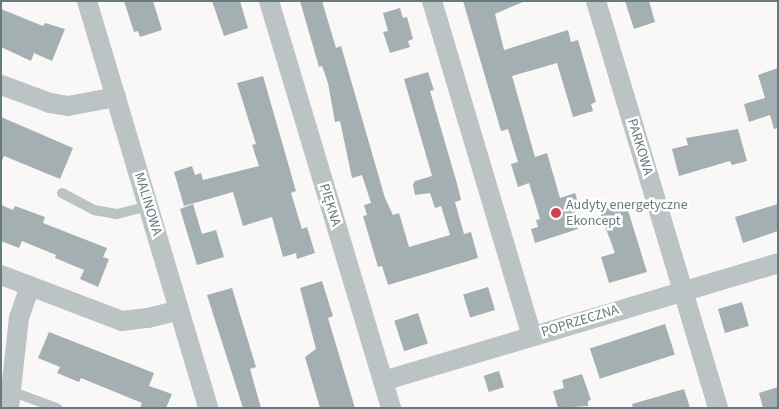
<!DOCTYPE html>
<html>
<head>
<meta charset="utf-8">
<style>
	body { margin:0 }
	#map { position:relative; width:779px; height:409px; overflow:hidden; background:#f9f8f7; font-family:"Source Sans 3",sans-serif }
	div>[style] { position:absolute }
	.building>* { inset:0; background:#a4afb1; transform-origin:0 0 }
	.service>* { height:10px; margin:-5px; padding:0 5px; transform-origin:5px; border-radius:5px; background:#bcc3c4 }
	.minor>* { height:20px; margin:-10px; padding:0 10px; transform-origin:10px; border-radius:10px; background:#bcc3c4 }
	.dots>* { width:14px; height:14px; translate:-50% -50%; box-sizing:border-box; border:2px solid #fff; border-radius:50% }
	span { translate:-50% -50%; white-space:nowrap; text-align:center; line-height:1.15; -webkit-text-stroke:5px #fff; paint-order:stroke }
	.street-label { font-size:14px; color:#677a7e }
	.poi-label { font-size:14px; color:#677a7e }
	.left { translate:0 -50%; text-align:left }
	.frame { position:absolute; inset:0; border:2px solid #677a7e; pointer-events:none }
</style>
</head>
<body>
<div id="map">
	<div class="building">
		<i style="clip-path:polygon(124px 1px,153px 1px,162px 30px,140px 37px,138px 31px,134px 32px)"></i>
		<i style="clip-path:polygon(212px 1px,240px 1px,248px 28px,224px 36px)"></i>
		<i style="clip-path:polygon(300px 1px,322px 1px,336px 48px,341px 46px,385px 198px,393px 215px,399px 213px,409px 247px,450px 235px,441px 206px,435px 208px,430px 193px,415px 195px,413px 185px,415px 181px,432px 176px,404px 79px,428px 72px,434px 90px,430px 91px,458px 187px,461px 200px,455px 202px,464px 234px,471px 232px,478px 258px,388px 285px,382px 266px,378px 267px,363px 216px,367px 215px,364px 205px,371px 203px,362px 175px,352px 178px,340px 121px,335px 122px,328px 83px,322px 66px,319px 67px)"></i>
		<i style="clip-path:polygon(463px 1px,525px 1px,495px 14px,504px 50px,568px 30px,571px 42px,578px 40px,596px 102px,591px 104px,593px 111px,573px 117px,557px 63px,512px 76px,535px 157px,547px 153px,560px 198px,575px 193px,579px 205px,573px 217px,578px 229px,535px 243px,531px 229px,538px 227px,536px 220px,540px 219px,529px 183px,518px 187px,511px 164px,518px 162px,508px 129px,501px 131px)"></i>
		<i style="clip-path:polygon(625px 1px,649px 1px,655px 22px,634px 29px)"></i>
		<i style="clip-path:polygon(400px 8px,403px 18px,407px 17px,413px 39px,408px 41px,410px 47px,390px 53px,383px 32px,388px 31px,383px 13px)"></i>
		<i style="clip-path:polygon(1px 9px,43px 26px,45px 23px,65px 29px,52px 61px,34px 53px,31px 61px,1px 47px)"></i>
		<i style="clip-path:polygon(778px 68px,778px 128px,774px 129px,770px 115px,749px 122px,744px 104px,765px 98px,758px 75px)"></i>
		<i style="clip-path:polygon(263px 76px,296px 191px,291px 193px,302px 229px,307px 227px,315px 253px,297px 259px,296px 253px,283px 257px,272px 217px,243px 226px,233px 192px,184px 206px,174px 172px,192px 166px,195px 175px,201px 173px,203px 180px,259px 166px,252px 145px,256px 144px,237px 83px)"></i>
		<i style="clip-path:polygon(1px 117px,73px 148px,60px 179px,4px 156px,1px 163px)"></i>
		<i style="clip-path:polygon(738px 129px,747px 161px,732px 165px,730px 161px,679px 176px,672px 149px,688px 145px,686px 138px)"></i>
		<i style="clip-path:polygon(193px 204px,202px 234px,216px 230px,224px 257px,197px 265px,180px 209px)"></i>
		<i style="clip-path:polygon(617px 204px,619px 209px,627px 207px,647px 272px,609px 283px,601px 257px,615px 253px,599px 210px)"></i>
		<i style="clip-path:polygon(778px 204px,778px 231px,743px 243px,735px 217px)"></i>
		<i style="clip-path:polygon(1px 205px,13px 210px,15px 206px,45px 217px,43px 223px,107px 248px,103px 257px,109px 259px,98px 287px,80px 279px,84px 270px,55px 258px,56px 255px,22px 241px,19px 248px,1px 241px)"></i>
		<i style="clip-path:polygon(322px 281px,333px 316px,328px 318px,355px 408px,320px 408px,305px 357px,316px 349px,300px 288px)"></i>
		<i style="left:488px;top:287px;width:24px;height:26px;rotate:73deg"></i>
		<i style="clip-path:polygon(232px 288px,256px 367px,250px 369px,261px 408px,243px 408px,207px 295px)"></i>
		<i style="left:742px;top:302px;width:25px;height:25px;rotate:74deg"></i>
		<i style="left:418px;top:313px;width:32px;height:25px;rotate:72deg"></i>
		<i style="left:665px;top:324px;width:32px;height:79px;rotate:72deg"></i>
		<i style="clip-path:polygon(49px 332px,154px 373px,149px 386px,172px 394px,166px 408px,140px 408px,142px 403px,81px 378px,79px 382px,57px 373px,60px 367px,38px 358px)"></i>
		<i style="left:499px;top:371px;width:17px;height:16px;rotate:73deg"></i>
		<i style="clip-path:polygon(582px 374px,591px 400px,588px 401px,588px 406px,558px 408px,553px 391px,564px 388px,562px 380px)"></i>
		<i style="clip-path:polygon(778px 387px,778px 408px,763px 408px,759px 393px)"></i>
		<i style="clip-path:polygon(684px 389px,690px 408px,633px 408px,632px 404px)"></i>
	</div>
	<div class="service">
		<i style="left:62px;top:193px;width:36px;rotate:28deg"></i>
		<i style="left:94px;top:210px;width:23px;rotate:10deg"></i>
		<i style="left:117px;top:214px;width:33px;rotate:-14deg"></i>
		<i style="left:13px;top:392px;width:47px;rotate:20deg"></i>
	</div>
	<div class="minor">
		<i style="left:87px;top:1px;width:425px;rotate:73.4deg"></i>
		<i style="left:269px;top:1px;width:425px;rotate:73.3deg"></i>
		<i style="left:432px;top:1px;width:350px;rotate:73.4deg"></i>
		<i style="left:596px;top:1px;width:425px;rotate:73.3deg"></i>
		<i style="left:1px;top:85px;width:52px;rotate:20.2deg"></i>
		<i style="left:50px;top:103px;width:18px;rotate:9deg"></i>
		<i style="left:68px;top:106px;width:49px;rotate:-10.6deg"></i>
		<i style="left:1px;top:275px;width:129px;rotate:20.8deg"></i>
		<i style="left:122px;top:321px;width:26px;rotate:-7deg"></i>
		<i style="left:148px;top:318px;width:32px;rotate:-14deg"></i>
		<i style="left:383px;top:381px;width:412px;rotate:-16.6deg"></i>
		<i style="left:9px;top:408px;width:91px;rotate:-83.7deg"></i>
		<i style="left:19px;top:318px;width:34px;rotate:-71deg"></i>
	</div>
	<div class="dots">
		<i style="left:556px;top:213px;background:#ce4247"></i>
	</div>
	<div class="street-label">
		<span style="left:640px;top:147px;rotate:73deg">PARKOWA</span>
		<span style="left:148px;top:204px;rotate:73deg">MALINOWA</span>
		<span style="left:330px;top:205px;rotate:73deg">PIĘKNA</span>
		<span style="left:580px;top:321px;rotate:-17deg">POPRZECZNA</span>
	</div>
	<div class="poi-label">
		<span class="left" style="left:566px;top:213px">Audyty energetyczne<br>Ekoncept</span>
	</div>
	<div class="frame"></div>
</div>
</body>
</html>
